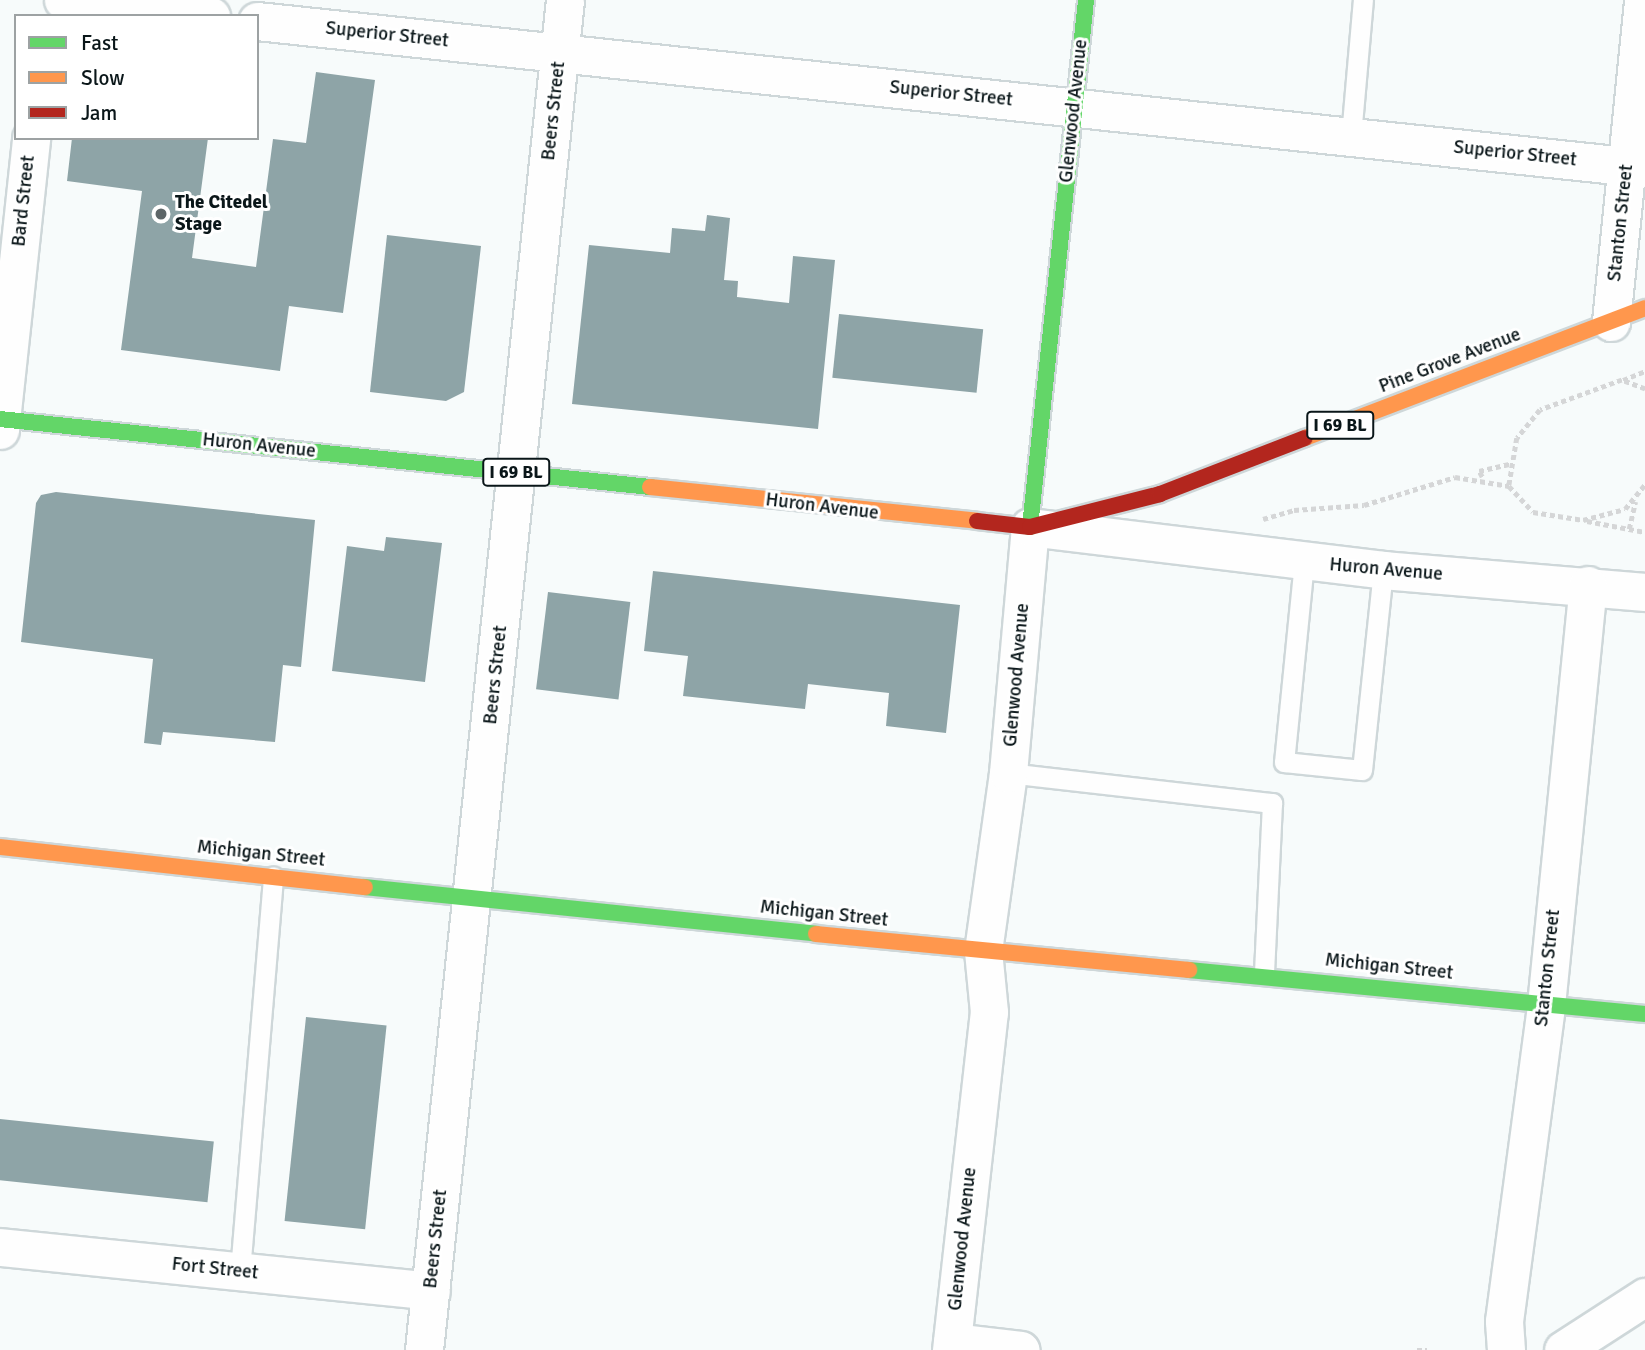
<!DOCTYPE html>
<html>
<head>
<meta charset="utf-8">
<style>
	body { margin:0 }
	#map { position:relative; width:1645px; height:1350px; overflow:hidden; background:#f7fbfb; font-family:Signika,sans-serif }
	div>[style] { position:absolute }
	.building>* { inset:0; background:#8ea4a7; transform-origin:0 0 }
	.path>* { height:4.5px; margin-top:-2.25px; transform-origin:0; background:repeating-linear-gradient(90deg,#d5d6d7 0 5px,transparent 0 8.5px) }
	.roads { filter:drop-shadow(2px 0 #ced7d9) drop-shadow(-2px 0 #ced7d9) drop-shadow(0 2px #ced7d9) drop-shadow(0 -2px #ced7d9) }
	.lane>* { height:19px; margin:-9.5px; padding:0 9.5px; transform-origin:9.5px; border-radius:9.5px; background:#fefefe }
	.street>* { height:37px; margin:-18.5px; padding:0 18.5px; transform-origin:18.5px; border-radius:18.5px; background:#fefefe }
	.fast>* { height:16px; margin:-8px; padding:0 8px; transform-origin:8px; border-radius:8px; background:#63d668 }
	.slow>* { height:16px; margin:-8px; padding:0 8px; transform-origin:8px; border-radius:8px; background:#ff974d }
	.jam>* { height:16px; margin:-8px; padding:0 8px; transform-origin:8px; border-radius:8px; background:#b3261e }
	.dots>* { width:19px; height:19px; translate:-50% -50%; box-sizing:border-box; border:4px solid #fff; border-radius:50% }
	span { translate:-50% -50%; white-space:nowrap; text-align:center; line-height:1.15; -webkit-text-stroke:6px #fff; paint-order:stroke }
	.shield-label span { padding:2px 5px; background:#fff; border:2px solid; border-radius:5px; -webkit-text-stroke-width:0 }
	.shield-label { font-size:18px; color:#0a1619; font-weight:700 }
	.street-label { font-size:19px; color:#0a1619 }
	.poi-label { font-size:19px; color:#0a1619; font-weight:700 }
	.left { translate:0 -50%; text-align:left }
	.legend { position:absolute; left:14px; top:14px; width:245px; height:126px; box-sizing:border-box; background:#fff; border:2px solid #9da2a3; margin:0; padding:9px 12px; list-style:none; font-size:21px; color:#0a1619 }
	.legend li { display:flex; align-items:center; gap:14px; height:35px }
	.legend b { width:35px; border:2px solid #9da2a3 }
</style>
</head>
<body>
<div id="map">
	<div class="building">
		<i style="clip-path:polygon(316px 72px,375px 80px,343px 313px,289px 306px,280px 371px,121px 350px,142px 191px,67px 181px,72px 138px,208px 138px,192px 258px,256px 267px,273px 139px,306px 143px)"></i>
		<i style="clip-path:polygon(707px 215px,730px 218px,724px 280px,738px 281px,737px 297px,789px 303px,793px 256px,835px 260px,818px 429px,572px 404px,589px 245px,670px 253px,672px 228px,705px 231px)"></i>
		<i style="clip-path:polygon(387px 235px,481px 246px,464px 392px,446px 401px,370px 392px)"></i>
		<i style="left:839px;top:314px;width:145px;height:64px;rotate:6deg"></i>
		<i style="clip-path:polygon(56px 492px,315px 520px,301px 667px,283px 665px,275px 742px,163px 732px,161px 745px,144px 743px,153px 659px,21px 642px,36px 503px,41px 495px)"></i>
		<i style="clip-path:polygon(386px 537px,442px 543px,425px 682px,332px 671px,347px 546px,384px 551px)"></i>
		<i style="clip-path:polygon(653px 571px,960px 605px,946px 733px,886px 726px,889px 693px,808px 684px,805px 709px,683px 696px,688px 656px,644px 651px)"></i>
		<i style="left:548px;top:592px;width:83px;height:98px;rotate:7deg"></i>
		<i style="left:306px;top:1017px;width:81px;height:205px;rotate:6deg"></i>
		<i style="left:0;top:1119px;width:215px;height:61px;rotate:6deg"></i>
	</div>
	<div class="path">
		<i style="left:1623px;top:380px;width:24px;rotate:-22deg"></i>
		<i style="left:1645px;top:389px;width:25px;rotate:-159deg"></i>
		<i style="left:1622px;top:380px;width:87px;rotate:159.9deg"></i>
		<i style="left:1540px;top:410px;width:36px;rotate:129deg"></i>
		<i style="left:1517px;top:438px;width:49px;rotate:99.5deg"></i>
		<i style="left:1509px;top:486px;width:35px;rotate:47deg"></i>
		<i style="left:1533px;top:512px;width:51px;rotate:9.1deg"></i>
		<i style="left:1583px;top:520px;width:43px;rotate:-14.7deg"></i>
		<i style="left:1625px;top:509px;width:32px;rotate:-51deg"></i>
		<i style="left:1482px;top:477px;width:7px;rotate:-117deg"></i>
		<i style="left:1479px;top:471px;width:32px;rotate:-13deg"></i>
		<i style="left:1263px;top:519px;width:32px;rotate:-16deg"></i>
		<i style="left:1294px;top:510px;width:70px;rotate:-4.1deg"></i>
		<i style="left:1364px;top:505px;width:95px;rotate:-17.1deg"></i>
		<i style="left:1455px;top:477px;width:55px;rotate:9.5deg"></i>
		<i style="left:1587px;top:521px;width:59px;rotate:10.7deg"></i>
		<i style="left:1629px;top:529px;width:28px;rotate:-77deg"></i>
		<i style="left:1417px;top:1350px;width:10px"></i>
	</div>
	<div class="roads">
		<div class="lane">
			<i style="left:1351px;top:136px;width:137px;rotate:-85deg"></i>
			<i style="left:1304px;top:562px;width:201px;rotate:95.7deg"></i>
			<i style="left:1284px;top:762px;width:78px;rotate:5.9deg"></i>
			<i style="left:1362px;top:770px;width:201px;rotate:-84deg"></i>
			<i style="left:1008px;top:773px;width:266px;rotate:6.5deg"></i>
			<i style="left:1272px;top:803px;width:171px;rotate:92.7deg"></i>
			<i style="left:240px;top:1271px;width:396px;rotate:-85.2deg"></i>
		</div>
		<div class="street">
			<i style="left:63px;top:0;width:149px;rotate:6.2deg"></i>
			<i style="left:257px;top:21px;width:1396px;rotate:6.05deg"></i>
			<i style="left:1611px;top:322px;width:324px;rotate:-84.3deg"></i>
			<i style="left:0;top:430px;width:294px;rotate:-83.9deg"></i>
			<i style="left:0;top:1247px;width:433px;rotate:5.8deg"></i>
			<i style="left:952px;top:1342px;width:69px;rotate:6.6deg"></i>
			<i style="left:424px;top:1350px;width:1357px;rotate:-84.04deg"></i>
			<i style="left:951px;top:1350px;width:340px;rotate:-83.6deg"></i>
			<i style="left:989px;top:1012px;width:61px;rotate:-95.6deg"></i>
			<i style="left:983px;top:951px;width:180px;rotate:-82deg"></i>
			<i style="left:1008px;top:773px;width:247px;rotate:-84.9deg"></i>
			<i style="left:1030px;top:527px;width:356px;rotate:6.9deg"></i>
			<i style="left:1383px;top:570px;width:263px;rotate:4.8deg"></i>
			<i style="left:1506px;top:1350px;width:29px;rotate:-94deg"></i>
			<i style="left:1504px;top:1321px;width:319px;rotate:-82.4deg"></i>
			<i style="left:1546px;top:1005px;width:422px;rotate:-84.3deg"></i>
			<i style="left:1563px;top:1350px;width:98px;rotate:-32.9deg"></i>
		</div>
		<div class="fast">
			<i style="left:0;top:419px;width:654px;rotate:5.97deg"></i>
			<i style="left:1030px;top:527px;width:530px;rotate:-83.93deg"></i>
			<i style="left:365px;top:887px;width:453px;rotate:5.9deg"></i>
			<i style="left:1189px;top:970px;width:458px;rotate:5.5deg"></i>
		</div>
		<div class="slow">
			<i style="left:1305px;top:438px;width:364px;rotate:-20.9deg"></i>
			<i style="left:650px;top:487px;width:329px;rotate:5.9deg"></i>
			<i style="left:0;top:847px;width:367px;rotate:6.3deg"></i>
			<i style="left:816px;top:934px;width:375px;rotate:5.5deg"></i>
		</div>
		<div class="jam">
			<i style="left:977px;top:521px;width:53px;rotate:6.5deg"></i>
			<i style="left:1030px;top:527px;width:134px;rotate:-14.2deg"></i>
			<i style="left:1160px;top:494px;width:155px;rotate:-21.1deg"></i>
		</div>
	</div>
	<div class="dots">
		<i style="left:161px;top:214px;background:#5d6668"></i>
	</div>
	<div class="shield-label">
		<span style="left:1340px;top:425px">I 69 BL</span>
		<span style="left:516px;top:472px">I 69 BL</span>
	</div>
	<div class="street-label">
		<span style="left:387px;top:35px;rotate:6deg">Superior Street</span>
		<span style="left:951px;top:94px;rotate:6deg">Superior Street</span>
		<span style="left:554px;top:111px;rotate:-84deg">Beers Street</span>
		<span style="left:1074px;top:111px;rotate:-84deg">Glenwood Avenue</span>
		<span style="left:1515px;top:154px;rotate:6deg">Superior Street</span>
		<span style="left:24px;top:201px;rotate:-84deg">Bard Street</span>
		<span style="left:1621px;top:223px;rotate:-84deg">Stanton Street</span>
		<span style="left:1450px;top:361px;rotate:-21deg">Pine Grove Avenue</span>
		<span style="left:259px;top:446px;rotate:6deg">Huron Avenue</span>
		<span style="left:822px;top:507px;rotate:7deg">Huron Avenue</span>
		<span style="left:1386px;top:570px;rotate:5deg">Huron Avenue</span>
		<span style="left:496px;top:675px;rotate:-84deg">Beers Street</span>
		<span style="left:1017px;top:675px;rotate:-85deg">Glenwood Avenue</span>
		<span style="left:261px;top:854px;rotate:6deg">Michigan Street</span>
		<span style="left:824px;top:914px;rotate:6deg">Michigan Street</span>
		<span style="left:1389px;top:967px;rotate:6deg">Michigan Street</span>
		<span style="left:1548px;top:968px;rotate:-84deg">Stanton Street</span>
		<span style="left:436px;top:1239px;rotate:-84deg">Beers Street</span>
		<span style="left:963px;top:1239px;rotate:-84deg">Glenwood Avenue</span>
		<span style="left:215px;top:1269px;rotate:6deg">Fort Street</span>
	</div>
	<div class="poi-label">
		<span class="left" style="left:175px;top:214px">The Citedel<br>Stage</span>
	</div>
	<ul class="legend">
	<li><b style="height:9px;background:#63d668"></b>Fast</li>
	<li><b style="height:9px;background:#ff974d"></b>Slow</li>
	<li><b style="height:9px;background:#b3261e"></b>Jam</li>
	</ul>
</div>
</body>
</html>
